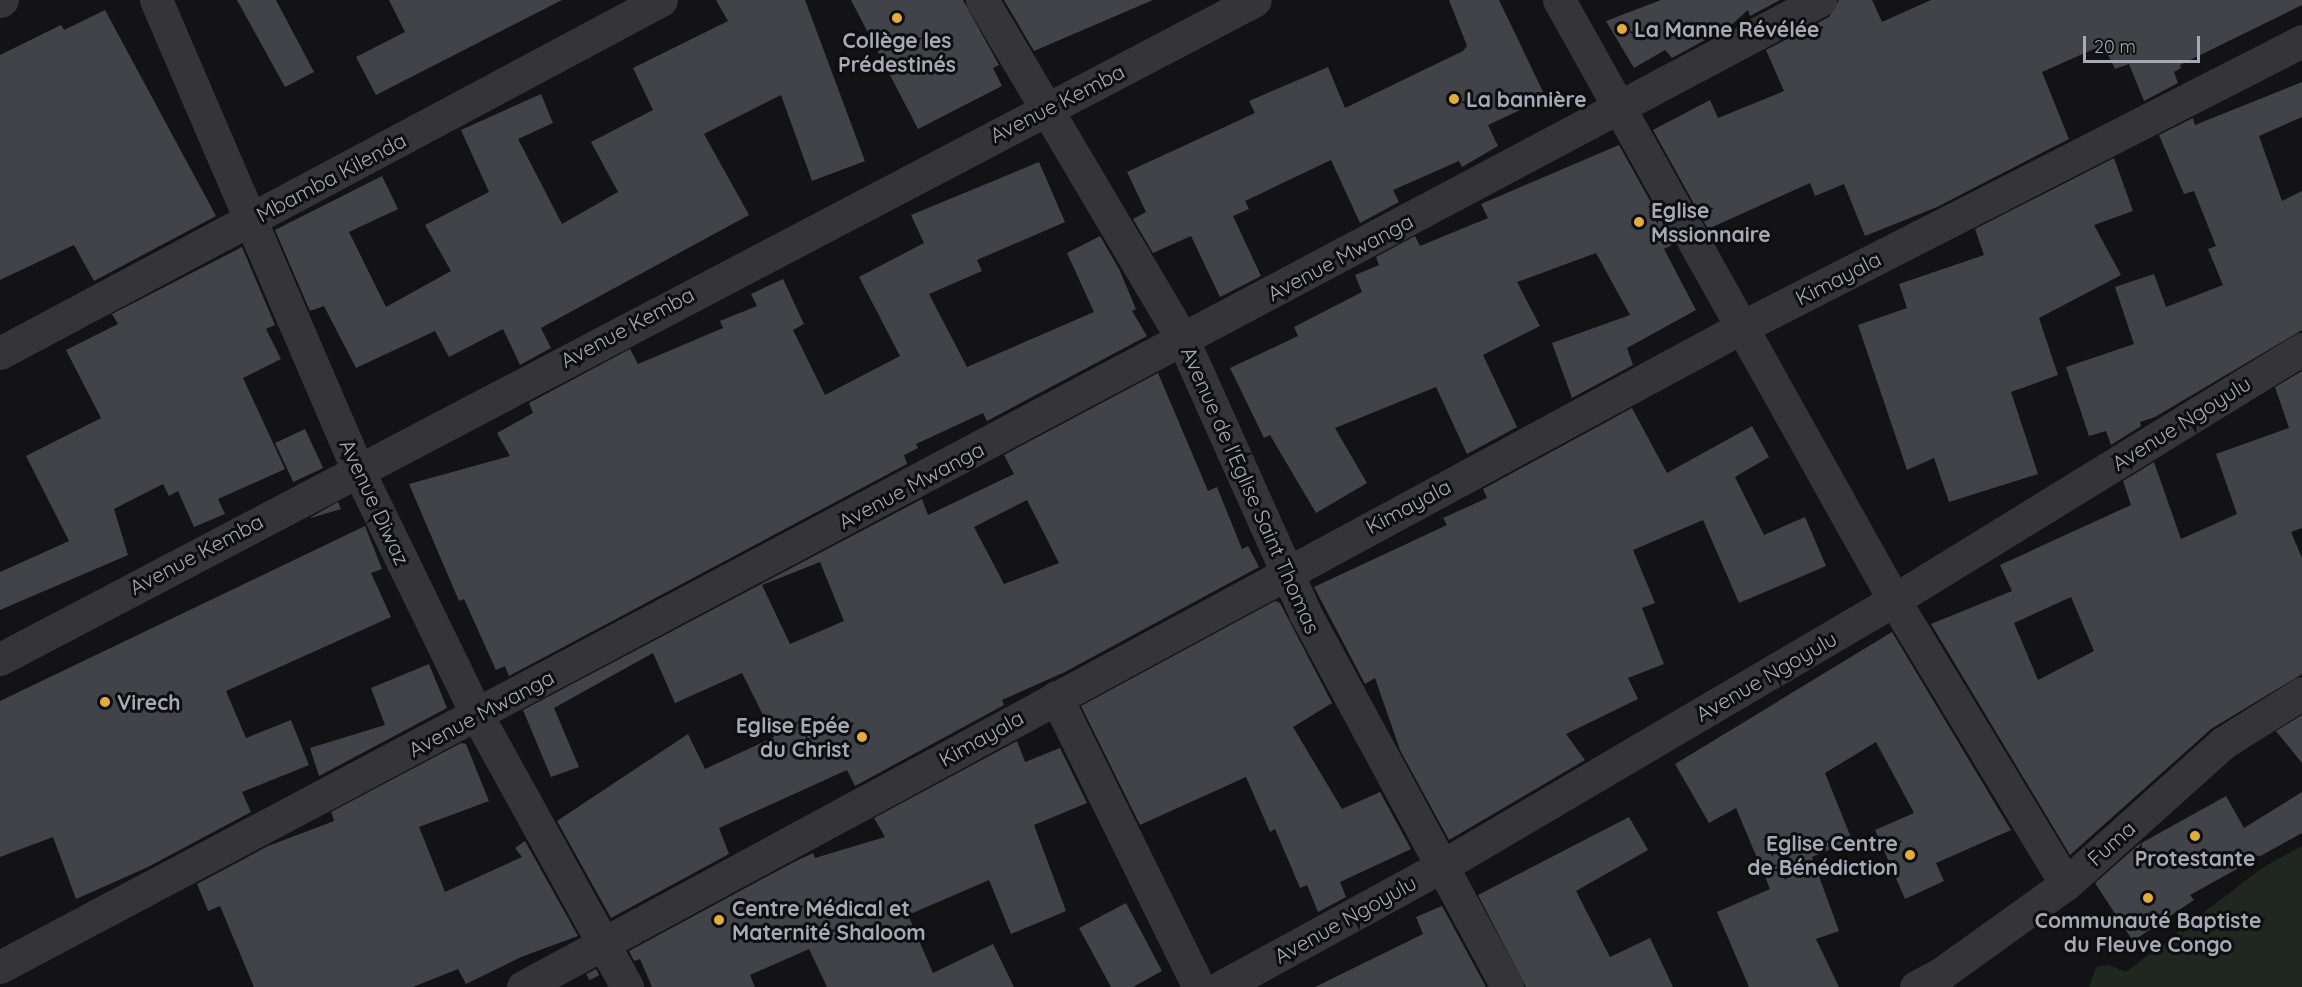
<!DOCTYPE html>
<html>
<head>
<meta charset="utf-8">
<style>
	body { margin:0 }
	#map { position:relative; width:2302px; height:987px; overflow:hidden; background:#131315; font-family:Quicksand,sans-serif }
	div>[style] { position:absolute }
	.green>* { inset:0; background:#202721 }
	.building>* { inset:0; background:#424348; transform-origin:0 0 }
	.minor>* { height:33px; margin:-16.5px; padding:0 16.5px; transform-origin:16.5px; border-radius:16.5px; background:#353539 }
	.dots>* { width:16px; height:16px; translate:-50% -50%; box-sizing:border-box; border:3px solid #0e0e10; border-radius:50% }
	span { translate:-50% -50%; white-space:nowrap; text-align:center; line-height:1.15; -webkit-text-stroke:6px #0e0e10; paint-order:stroke }
	.poi-label { font-size:21px; color:#a6aab4; font-weight:700 }
	.left { translate:0 -50%; text-align:left }
	.right { translate:-100% -50%; text-align:right }
	.street-label { font-size:21px; color:#a6aab4 }
	.scale { position:absolute; left:2083px; top:36px; width:117px; height:27px; box-sizing:border-box; border:3px solid #a6aab4; border-top:0; padding-left:8px; font-size:18px; line-height:21px; white-space:nowrap; color:#a6aab4; -webkit-text-stroke:4px #0e0e10; paint-order:stroke }
</style>
</head>
<body>
<div id="map">
	<div class="green">
		<i style="clip-path:polygon(2302px 846px,2302px 987px,2089px 987px,2096px 967px,2108px 965px,2126px 972px,2262px 868px)"></i>
	</div>
	<div class="building">
		<i style="clip-path:polygon(237px 0,276px 0,314px 72px,285px 87px)"></i>
		<i style="clip-path:polygon(389px 0,562px 0,376px 95px,356px 57px,405px 32px)"></i>
		<i style="clip-path:polygon(716px 0,805px 0,865px 161px,812px 181px,781px 95px,704px 134px,749px 215px,541px 328px,551px 348px,520px 365px,503px 329px,449px 357px,435px 331px,356px 368px,324px 306px,310px 311px,275px 230px,382px 176px,398px 209px,349px 232px,386px 307px,451px 271px,425px 225px,489px 192px,461px 130px,541px 94px,553px 123px,518px 139px,562px 224px,618px 192px,591px 142px,653px 110px,633px 68px,728px 21px)"></i>
		<i style="clip-path:polygon(851px 0,963px 0,999px 65px,993px 68px,1002px 86px,918px 129px)"></i>
		<i style="clip-path:polygon(1004px 0,1153px 0,1034px 51px)"></i>
		<i style="clip-path:polygon(1449px 0,1499px 0,1546px 98px,1488px 125px,1498px 146px,1462px 167px,1459px 161px,1393px 190px,1399px 202px,1360px 223px,1331px 160px,1245px 201px,1249px 209px,1233px 216px,1261px 276px,1220px 297px,1191px 236px,1153px 253px,1133px 219px,1146px 212px,1127px 172px,1255px 113px,1249px 101px,1328px 67px,1345px 108px,1463px 51px,1467px 46px)"></i>
		<i style="clip-path:polygon(1661px 0,1780px 0,1750px 16px,1748px 10px,1729px 27px,1672px 58px,1665px 50px,1634px 68px,1606px 21px)"></i>
		<i style="clip-path:polygon(1839px 0,1872px 0,1882px 22px,1931px 0,2302px 0,2302px 5px,2180px 65px,2181px 68px,2174px 72px,2178px 83px,2144px 101px,2129px 64px,2115px 69px,2103px 45px,2042px 72px,2069px 139px,1937px 207px,1865px 236px,1844px 184px,1815px 196px,1810px 183px,1708px 229px,1653px 130px,1710px 100px,1718px 118px,1784px 91px,1766px 50px,1829px 17px)"></i>
		<i style="clip-path:polygon(105px 10px,216px 216px,94px 281px,74px 245px,0 280px,0 55px,61px 25px,64px 30px)"></i>
		<i style="clip-path:polygon(2302px 82px,2302px 117px,2259px 136px,2282px 201px,2302px 191px,2302px 330px,2155px 417px,2140px 422px,2141px 426px,2111px 445px,2106px 431px,2089px 436px,2066px 367px,2134px 344px,2115px 287px,2154px 274px,2166px 307px,2223px 285px,2208px 249px,2216px 246px,2194px 191px,2184px 194px,2159px 135px,2193px 118px,2195px 125px)"></i>
		<i style="clip-path:polygon(1619px 145px,1674px 244px,1664px 249px,1696px 310px,1627px 348px,1633px 365px,1572px 398px,1552px 343px,1630px 315px,1596px 253px,1517px 282px,1540px 326px,1483px 355px,1517px 427px,1467px 454px,1436px 387px,1335px 428px,1367px 483px,1316px 513px,1270px 435px,1264px 438px,1230px 368px,1298px 336px,1294px 327px,1362px 292px,1355px 275px,1379px 265px,1376px 257px,1415px 236px,1420px 246px,1488px 218px,1481px 204px)"></i>
		<i style="clip-path:polygon(2114px 158px,2133px 211px,2094px 225px,2121px 275px,2039px 318px,2058px 375px,2011px 392px,2038px 474px,1949px 502px,1934px 458px,1907px 470px,1858px 325px,1907px 308px,1899px 284px,1984px 255px,1975px 229px)"></i>
		<i style="clip-path:polygon(1039px 162px,1065px 222px,977px 260px,982px 271px,929px 294px,967px 367px,1094px 312px,1067px 253px,1100px 236px,1119px 269px,1136px 309px,1132px 311px,1147px 336px,987px 421px,983px 413px,916px 444px,918px 448px,904px 455px,907px 464px,509px 676px,505px 666px,496px 670px,464px 599px,459px 601px,409px 484px,510px 456px,497px 433px,533px 413px,529px 403px,630px 349px,638px 364px,723px 328px,720px 321px,757px 306px,751px 294px,783px 279px,804px 324px,793px 330px,825px 395px,900px 356px,859px 277px,924px 243px,911px 215px)"></i>
		<i style="clip-path:polygon(242px 247px,275px 325px,266px 329px,281px 359px,243px 378px,285px 469px,218px 499px,225px 514px,194px 527px,178px 491px,169px 496px,163px 484px,114px 509px,128px 555px,0 610px,0 572px,69px 541px,26px 456px,101px 418px,66px 350px,118px 324px,112px 314px)"></i>
		<i style="clip-path:polygon(evenodd,2302px 371px,2302px 528px,2291px 532px,2302px 558px,2302px 674px,2211px 729px,2070px 855px,1931px 624px,2012px 591px,2000px 565px,2131px 505px,2123px 481px,2154px 462px,2181px 539px,2237px 514px,2216px 454px,2289px 428px,2275px 387px,2302px 371px,2071px 597px,2094px 651px,2038px 680px,2014px 623px,2071px 597px)"></i>
		<i style="clip-path:polygon(evenodd,1158px 373px,1208px 491px,1217px 487px,1242px 549px,1248px 546px,1259px 567px,1065px 672px,1002px 700px,1004px 705px,855px 786px,847px 770px,719px 828px,729px 854px,611px 918px,557px 821px,688px 734px,705px 769px,774px 737px,742px 673px,675px 703px,653px 653px,554px 708px,579px 767px,551px 777px,523px 710px,922px 499px,928px 515px,1014px 474px,1004px 455px,1158px 373px,1027px 500px,1059px 563px,1004px 584px,974px 527px,1027px 500px,1158px 373px,820px 562px,844px 621px,790px 644px,762px 585px,820px 562px)"></i>
		<i style="clip-path:polygon(1632px 408px,1667px 473px,1752px 426px,1769px 457px,1735px 477px,1764px 535px,1805px 517px,1826px 566px,1739px 603px,1703px 520px,1633px 550px,1655px 603px,1642px 608px,1664px 664px,1628px 678px,1638px 699px,1566px 734px,1585px 760px,1449px 840px,1400px 750px,1375px 678px,1365px 684px,1314px 587px,1447px 525px,1443px 518px,1487px 498px,1483px 489px)"></i>
		<i style="left:305px;top:429px;width:43px;height:33px;rotate:65deg"></i>
		<i style="clip-path:polygon(338px 502px,341px 509px,311px 518px,311px 517px)"></i>
		<i style="clip-path:polygon(365px 526px,382px 569px,371px 573px,391px 617px,226px 691px,246px 738px,291px 720px,309px 765px,242px 792px,251px 812px,148px 867px,76px 899px,53px 837px,0 857px,0 701px)"></i>
		<i style="clip-path:polygon(1275px 601px,1280px 603px,1332px 703px,1293px 727px,1342px 809px,1380px 792px,1411px 849px,1340px 882px,1346px 897px,1318px 912px,1307px 885px,1300px 888px,1275px 829px,1270px 832px,1246px 777px,1140px 825px,1081px 706px)"></i>
		<i style="clip-path:polygon(1892px 632px,2011px 830px,1936px 863px,1944px 881px,1905px 899px,1875px 830px,1914px 813px,1876px 742px,1825px 773px,1852px 840px,1812px 857px,1839px 931px,1816px 939px,1839px 987px,1749px 987px,1717px 912px,1770px 889px,1736px 808px,1709px 823px,1675px 764px)"></i>
		<i style="clip-path:polygon(429px 664px,447px 708px,319px 776px,310px 748px,385px 725px,371px 688px)"></i>
		<i style="clip-path:polygon(2302px 715px,2302px 763px,2276px 731px)"></i>
		<i style="clip-path:polygon(1017px 741px,1025px 762px,1060px 748px,1087px 803px,1034px 825px,1066px 911px,1011px 934px,989px 880px,908px 915px,933px 973px,993px 944px,1014px 987px,827px 987px,809px 949px,750px 975px,755px 987px,652px 987px,640px 959px,634px 961px,629px 951px,792px 863px,813px 853px,815px 858px,885px 837px,874px 818px)"></i>
		<i style="clip-path:polygon(461px 743px,466px 744px,489px 801px,419px 827px,445px 892px,522px 857px,515px 848px,525px 841px,578px 936px,521px 957px,466px 984px,458px 969px,413px 987px,254px 987px,220px 906px,208px 911px,197px 884px,268px 846px,334px 821px,331px 812px)"></i>
		<i style="clip-path:polygon(2302px 792px,2302px 833px,2190px 895px,2194px 900px,2133px 941px,2095px 883px,2138px 845px,2226px 796px,2244px 828px)"></i>
		<i style="clip-path:polygon(1629px 817px,1648px 850px,1576px 891px,1610px 957px,1650px 938px,1673px 987px,1526px 987px,1478px 895px)"></i>
		<i style="clip-path:polygon(1126px 903px,1162px 971px,1133px 987px,1111px 987px,1079px 928px)"></i>
		<i style="clip-path:polygon(1442px 906px,1486px 987px,1315px 987px,1423px 934px,1416px 917px)"></i>
		<i style="left:596px;top:969px;width:7px;height:11px;rotate:63deg"></i>
	</div>
	<div class="minor">
		<i style="left:156px;top:0;width:509px;rotate:66.76deg"></i>
		<i style="left:357px;top:468px;width:275px;rotate:64.1deg"></i>
		<i style="left:477px;top:715px;width:311px;rotate:61.1deg"></i>
		<i style="left:982px;top:0;width:395px;rotate:59.4deg"></i>
		<i style="left:1183px;top:340px;width:299px;rotate:65.9deg"></i>
		<i style="left:1305px;top:613px;width:425px;rotate:61.6deg"></i>
		<i style="left:1559px;top:0;width:687px;rotate:60.82deg"></i>
		<i style="left:1894px;top:600px;width:332px;rotate:58.8deg"></i>
		<i style="left:0;top:1px;width:2px;rotate:-27deg"></i>
		<i style="left:0;top:353px;width:749px;rotate:-28.1deg"></i>
		<i style="left:0;top:659px;width:1417px;rotate:-27.7deg"></i>
		<i style="left:1056px;top:697px;width:323px;rotate:63.8deg"></i>
		<i style="left:0;top:967px;width:2061px;rotate:-27.98deg"></i>
		<i style="left:523px;top:987px;width:1386px;rotate:-28.43deg"></i>
		<i style="left:1742px;top:327px;width:629px;rotate:-27.05deg"></i>
		<i style="left:1221px;top:987px;width:252px;rotate:-28.7deg"></i>
		<i style="left:1442px;top:866px;width:524px;rotate:-30.48deg"></i>
		<i style="left:1894px;top:600px;width:479px;rotate:-31.6deg"></i>
		<i style="left:1916px;top:987px;width:30px;rotate:-28deg"></i>
		<i style="left:1942px;top:973px;width:153px;rotate:-35.7deg"></i>
		<i style="left:2066px;top:884px;width:211px;rotate:-41.9deg"></i>
		<i style="left:2223px;top:743px;width:93px;rotate:-32.3deg"></i>
	</div>
	<div class="dots">
		<i style="left:897px;top:18px;background:#e3ad3d"></i>
		<i style="left:1622px;top:29px;background:#e3ad3d"></i>
		<i style="left:1454px;top:99px;background:#e3ad3d"></i>
		<i style="left:1639px;top:222px;background:#e3ad3d"></i>
		<i style="left:105px;top:702px;background:#e3ad3d"></i>
		<i style="left:862px;top:737px;background:#e3ad3d"></i>
		<i style="left:2195px;top:836px;background:#e3ad3d"></i>
		<i style="left:1910px;top:855px;background:#e3ad3d"></i>
		<i style="left:2148px;top:898px;background:#e3ad3d"></i>
		<i style="left:719px;top:920px;background:#e3ad3d"></i>
	</div>
	<div class="poi-label">
		<span class="left" style="left:1634px;top:29px">La Manne Révélée</span>
		<span style="left:897px;top:52px">Collège les<br>Prédestinés</span>
		<span class="left" style="left:1466px;top:99px">La bannière</span>
		<span class="left" style="left:1651px;top:222px">Eglise<br>Mssionnaire</span>
		<span class="left" style="left:117px;top:702px">Virech</span>
		<span class="right" style="left:850px;top:737px">Eglise Epée<br>du Christ</span>
		<span class="right" style="left:1898px;top:855px">Eglise Centre<br>de Bénédiction</span>
		<span style="left:2195px;top:858px">Protestante</span>
		<span class="left" style="left:732px;top:920px">Centre Médical et<br>Maternité Shaloom</span>
		<span style="left:2148px;top:932px">Communauté Baptiste<br>du Fleuve Congo</span>
	</div>
	<div class="street-label">
		<span style="left:1057px;top:103px;rotate:-27deg">Avenue Kemba</span>
		<span style="left:331px;top:177px;rotate:-28deg">Mbamba Kilenda</span>
		<span style="left:1340px;top:257px;rotate:-28deg">Avenue Mwanga</span>
		<span style="left:1838px;top:278px;rotate:-27deg">Kimayala</span>
		<span style="left:627px;top:327px;rotate:-28deg">Avenue Kemba</span>
		<span style="left:2181px;top:423px;rotate:-32deg">Avenue Ngoyulu</span>
		<span style="left:911px;top:485px;rotate:-28deg">Avenue Mwanga</span>
		<span style="left:1251px;top:490px;rotate:66deg">Avenue de l'Eglise Saint Thomas</span>
		<span style="left:375px;top:502px;rotate:65deg">Avenue Diwaz</span>
		<span style="left:1408px;top:506px;rotate:-28deg">Kimayala</span>
		<span style="left:196px;top:554px;rotate:-28deg">Avenue Kemba</span>
		<span style="left:1766px;top:676px;rotate:-30deg">Avenue Ngoyulu</span>
		<span style="left:481px;top:713px;rotate:-28deg">Avenue Mwanga</span>
		<span style="left:981px;top:738px;rotate:-29deg">Kimayala</span>
		<span style="left:2111px;top:843px;rotate:-42deg">Fuma</span>
		<span style="left:1345px;top:919px;rotate:-29deg">Avenue Ngoyulu</span>
	</div>
	<div class="scale">20 m</div>
</div>
</body>
</html>
